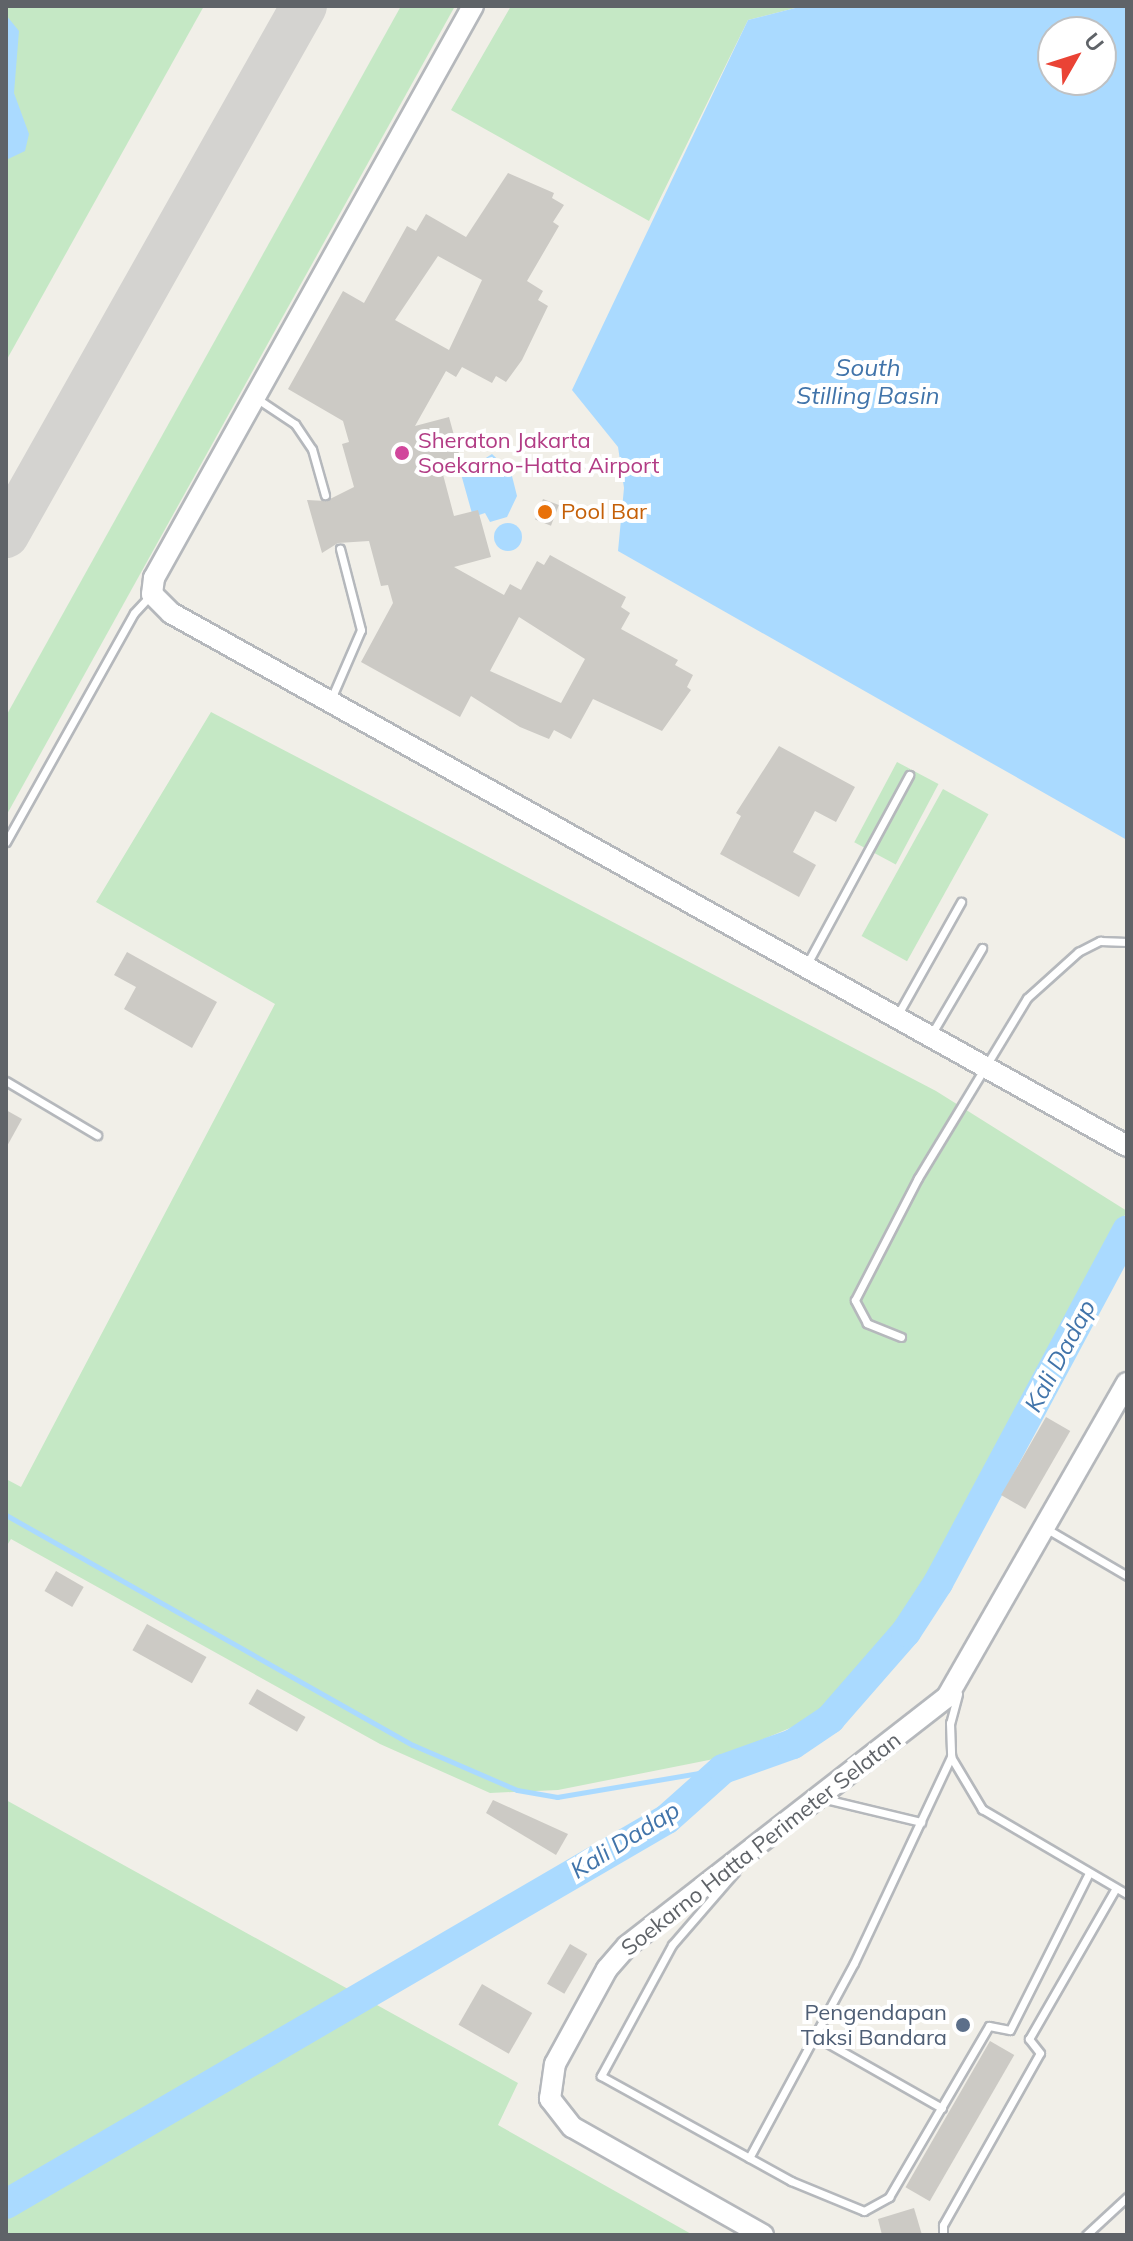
<!DOCTYPE html>
<html>
<head>
<meta charset="utf-8">
<style>
	body { margin:0 }
	#map { position:relative; width:1133px; height:2241px; overflow:hidden; background:#f1efe8; font-family:Mulish,sans-serif }
	div>[style] { position:absolute }
	.green>* { inset:0; background:#c5e8c5; transform-origin:0 0 }
	.water>* { inset:0; background:#aadaff }
	.round { border-radius:50% }
	.stream>* { height:5px; margin:-2.5px; padding:0 2.5px; transform-origin:2.5px; border-radius:2.5px; background:#aadaff }
	.river>* { height:30px; margin:-15px; padding:0 15px; transform-origin:15px; border-radius:15px; background:#aadaff }
	.taxiway>* { height:46px; margin:-23px; padding:0 23px; transform-origin:23px; border-radius:23px; background:#d4d3d0 }
	.building>* { inset:0; background:#cccac5; transform-origin:0 0 }
	.roads { filter:drop-shadow(2px 0 #b5b8bc) drop-shadow(-2px 0 #b5b8bc) drop-shadow(0 2px #b5b8bc) drop-shadow(0 -2px #b5b8bc) }
	.lane>* { height:7px; margin:-3.5px; padding:0 3.5px; transform-origin:3.5px; border-radius:3.5px; background:#fff }
	.secondary>* { height:20px; margin:-10px; padding:0 10px; transform-origin:10px; border-radius:10px; background:#fff }
	.dots>* { width:22px; height:22px; translate:-50% -50%; box-sizing:border-box; border:4px solid #fff; border-radius:50% }
	span { translate:-50% -50%; white-space:nowrap; text-align:center; line-height:1.15; -webkit-text-stroke:8px #fff; paint-order:stroke }
	.hotel-label { font-size:22px; color:#b23c85 }
	.left { translate:0 -50%; text-align:left }
	.food-label { font-size:22px; color:#c56008 }
	.street-label { font-size:22px; color:#5f6368 }
	.service-label { font-size:22px; color:#4e5e75 }
	.right { translate:-100% -50%; text-align:right }
	.water-label { font-size:24px; color:#4174aa; font-style:italic }
	.frame { position:absolute; inset:0; border:8px solid #5f6368; pointer-events:none }
	.north { position:absolute; left:1037px; top:16px; width:80px; height:80px; box-sizing:border-box; background:#fff; border:2px solid #bfc1c3; border-radius:50%; rotate:51deg; font-size:22px; font-weight:700; line-height:32px; text-align:center; color:#5f6368 }
	.north::after { content:''; display:block; margin:auto; width:28px; height:36px; background:#ea4335; clip-path:polygon(50% 0,100% 100%,50% 72%,0 100%) }
</style>
</head>
<body>
<div id="map">
	<div class="green">
		<i style="clip-path:polygon(6px 6px,204px 6px,6px 361px)"></i>
		<i style="clip-path:polygon(401px 6px,455px 6px,6px 816px,6px 716px)"></i>
		<i style="clip-path:polygon(511px 6px,803px 6px,748px 20px,649px 221px,451px 110px)"></i>
		<i style="clip-path:polygon(211px 712px,936px 1091px,1127px 1211px,900px 1624px,821px 1715px,719px 1758px,558px 1790px,490px 1793px,380px 1744px,11px 1539px,6px 1547px,6px 1479px,21px 1487px,275px 1004px,96px 902px)"></i>
		<i style="left:897px;top:762px;width:47px;height:91px;rotate:28deg"></i>
		<i style="left:943px;top:789px;width:52px;height:168px;rotate:29deg"></i>
		<i style="clip-path:polygon(6px 1800px,518px 2083px,498px 2125px,693px 2235px,6px 2235px)"></i>
	</div>
	<div class="water">
		<i style="clip-path:polygon(evenodd,803px 6px,1127px 6px,1127px 840px,618px 551px,624px 488px,618px 447px,572px 390px,748px 20px,803px 6px,1101px 32px,1101px 80px,1053px 80px,1053px 32px,1101px 32px)"></i>
		<i style="clip-path:polygon(6px 15px,19px 31px,14px 93px,29px 134px,25px 151px,6px 160px)"></i>
		<i style="clip-path:polygon(492px 454px,511px 472px,517px 496px,507px 517px,490px 522px,485px 513px,473px 517px,461px 474px)"></i>
		<i class="round" style="left:494px;top:523px;width:28px;height:28px"></i>
	</div>
	<div class="stream">
		<i style="left:6px;top:1515px;width:467px;rotate:29.5deg"></i>
		<i style="left:413px;top:1745px;width:113px;rotate:23.4deg"></i>
		<i style="left:517px;top:1790px;width:41px;rotate:9.9deg"></i>
		<i style="left:557px;top:1797px;width:168px;rotate:-9.6deg"></i>
	</div>
	<div class="river">
		<i style="left:6px;top:2204px;width:765px;rotate:-30.22deg"></i>
		<i style="left:667px;top:1819px;width:75px;rotate:-41.8deg"></i>
		<i style="left:723px;top:1769px;width:74px;rotate:-19.7deg"></i>
		<i style="left:793px;top:1744px;width:45px;rotate:-34deg"></i>
		<i style="left:830px;top:1719px;width:116px;rotate:-48.9deg"></i>
		<i style="left:906px;top:1632px;width:59px;rotate:-56.9deg"></i>
		<i style="left:938px;top:1583px;width:400px;rotate:-61.8deg"></i>
	</div>
	<div class="taxiway">
		<i style="left:6px;top:535px;width:607px;rotate:-60.61deg"></i>
	</div>
	<div class="building">
		<i style="clip-path:polygon(evenodd,508px 173px,554px 193px,552px 198px,564px 205px,553px 222px,559px 226px,527px 281px,543px 291px,538px 300px,548px 306px,522px 360px,506px 382px,496px 376px,492px 383px,462px 367px,456px 377px,446px 371px,415px 426px,449px 417px,461px 461px,441px 467px,454px 516px,478px 510px,491px 557px,454px 567px,504px 595px,510px 584px,521px 590px,537px 561px,544px 565px,550px 555px,626px 597px,621px 607px,630px 613px,621px 629px,678px 660px,675px 665px,693px 675px,687px 687px,691px 690px,662px 731px,593px 699px,571px 739px,554px 730px,549px 739px,520px 727px,471px 696px,460px 717px,361px 662px,393px 603px,388px 585px,381px 586px,369px 541px,338px 543px,322px 553px,307px 500px,326px 501px,354px 487px,342px 444px,349px 442px,343px 421px,288px 389px,343px 291px,364px 303px,407px 226px,416px 231px,426px 214px,466px 237px,508px 173px,438px 256px,482px 280px,449px 350px,395px 320px,438px 256px,508px 173px,519px 617px,585px 659px,561px 703px,490px 671px,519px 617px)"></i>
		<i style="left:543px;top:499px;width:17px;height:22px;rotate:21deg"></i>
		<i style="clip-path:polygon(779px 746px,855px 787px,836px 822px,815px 811px,793px 852px,816px 865px,799px 897px,720px 854px,741px 816px,736px 813px)"></i>
		<i style="clip-path:polygon(127px 952px,217px 1002px,192px 1048px,124px 1009px,136px 987px,114px 975px)"></i>
		<i style="clip-path:polygon(6px 1110px,22px 1119px,6px 1148px)"></i>
		<i style="left:1046px;top:1417px;width:28px;height:90px;rotate:30deg"></i>
		<i style="left:56px;top:1571px;width:32px;height:23px;rotate:30deg"></i>
		<i style="left:147px;top:1624px;width:68px;height:30px;rotate:29deg"></i>
		<i style="left:257px;top:1689px;width:56px;height:17px;rotate:30deg"></i>
		<i style="clip-path:polygon(493px 1800px,568px 1834px,556px 1855px,486px 1813px)"></i>
		<i style="left:570px;top:1944px;width:20px;height:46px;rotate:30deg"></i>
		<i style="left:482px;top:1984px;width:58px;height:47px;rotate:30deg"></i>
		<i style="left:990px;top:2041px;width:28px;height:169px;rotate:30deg"></i>
		<i style="clip-path:polygon(914px 2208px,922px 2235px,882px 2235px,878px 2219px)"></i>
	</div>
	<div class="roads">
		<div class="lane">
			<i style="left:256px;top:398px;width:47px;rotate:33.7deg"></i>
			<i style="left:295px;top:424px;width:30px;rotate:56deg"></i>
			<i style="left:312px;top:449px;width:48px;rotate:74.2deg"></i>
			<i style="left:331px;top:699px;width:75px;rotate:-66.5deg"></i>
			<i style="left:361px;top:630px;width:84px;rotate:-104.5deg"></i>
			<i style="left:6px;top:842px;width:262px;rotate:-60.8deg"></i>
			<i style="left:134px;top:613px;width:25px;rotate:-47deg"></i>
			<i style="left:807px;top:964px;width:215px;rotate:-61.6deg"></i>
			<i style="left:897px;top:1016px;width:131px;rotate:-60.7deg"></i>
			<i style="left:931px;top:1035px;width:101px;rotate:-59.6deg"></i>
			<i style="left:6px;top:1081px;width:106px;rotate:30.7deg"></i>
			<i style="left:901px;top:1337px;width:37px;rotate:-158deg"></i>
			<i style="left:867px;top:1323px;width:26px;rotate:-118deg"></i>
			<i style="left:855px;top:1300px;width:137px;rotate:-62.7deg"></i>
			<i style="left:918px;top:1178px;width:210px;rotate:-58.8deg"></i>
			<i style="left:1027px;top:998px;width:69px;rotate:-42deg"></i>
			<i style="left:1078px;top:952px;width:25px;rotate:-27deg"></i>
			<i style="left:1100px;top:941px;width:27px;rotate:2deg"></i>
			<i style="left:1047px;top:1529px;width:93px;rotate:30.4deg"></i>
			<i style="left:958px;top:1694px;width:30px;rotate:105deg"></i>
			<i style="left:950px;top:1723px;width:34px;rotate:88deg"></i>
			<i style="left:951px;top:1757px;width:61px;rotate:59.2deg"></i>
			<i style="left:982px;top:1809px;width:168px;rotate:30.4deg"></i>
			<i style="left:825px;top:1799px;width:99px;rotate:13.5deg"></i>
			<i style="left:735px;top:1872px;width:96px;rotate:130.8deg"></i>
			<i style="left:672px;top:1945px;width:149px;rotate:118.5deg"></i>
			<i style="left:601px;top:2076px;width:217px;rotate:28.9deg"></i>
			<i style="left:791px;top:2181px;width:79px;rotate:22.3deg"></i>
			<i style="left:864px;top:2211px;width:29px;rotate:-29deg"></i>
			<i style="left:889px;top:2197px;width:198px;rotate:-59.7deg"></i>
			<i style="left:989px;top:2026px;width:21px;rotate:11deg"></i>
			<i style="left:1010px;top:2030px;width:176px;rotate:-63.3deg"></i>
			<i style="left:815px;top:2036px;width:146px;rotate:29.6deg"></i>
			<i style="left:749px;top:2158px;width:221px;rotate:-61.7deg"></i>
			<i style="left:854px;top:1963px;width:228px;rotate:-64.8deg"></i>
			<i style="left:943px;top:2235px;width:10px;rotate:-90deg"></i>
			<i style="left:943px;top:2225px;width:197px;rotate:-60.6deg"></i>
			<i style="left:1040px;top:2053px;width:18px;rotate:-128deg"></i>
			<i style="left:1029px;top:2039px;width:174px;rotate:-60.1deg"></i>
			<i style="left:1086px;top:2235px;width:56px;rotate:-42.8deg"></i>
		</div>
		<div class="secondary">
			<i style="left:473px;top:6px;width:655px;rotate:119.15deg"></i>
			<i style="left:154px;top:578px;width:16px;rotate:97deg"></i>
			<i style="left:152px;top:594px;width:27px;rotate:45deg"></i>
			<i style="left:171px;top:613px;width:1095px;rotate:29.14deg"></i>
			<i style="left:763px;top:2235px;width:219px;rotate:-150.5deg"></i>
			<i style="left:572px;top:2127px;width:36px;rotate:-128deg"></i>
			<i style="left:550px;top:2099px;width:35px;rotate:-82deg"></i>
			<i style="left:555px;top:2064px;width:108px;rotate:-61.3deg"></i>
			<i style="left:607px;top:1969px;width:30px;rotate:-49deg"></i>
			<i style="left:627px;top:1946px;width:405px;rotate:-37.9deg"></i>
			<i style="left:947px;top:1697px;width:362px;rotate:-60.2deg"></i>
		</div>
	</div>
	<div class="dots">
		<i style="left:402px;top:453px;background:#d1479c"></i>
		<i style="left:545px;top:512px;background:#e8710a"></i>
		<i style="left:963px;top:2025px;background:#5c6f8a"></i>
	</div>
	<div class="hotel-label">
		<span class="left" style="left:418px;top:453px">Sheraton Jakarta<br>Soekarno-Hatta Airport</span>
	</div>
	<div class="food-label">
		<span class="left" style="left:561px;top:512px">Pool Bar</span>
	</div>
	<div class="street-label">
		<span style="left:761px;top:1844px;rotate:-38deg">Soekarno Hatta Perimeter Selatan</span>
	</div>
	<div class="service-label">
		<span class="right" style="left:947px;top:2025px">Pengendapan<br>Taksi Bandara</span>
	</div>
	<div class="water-label">
		<span style="left:868px;top:382px">South<br>Stilling Basin</span>
		<span style="left:1060px;top:1356px;rotate:-62deg">Kali Dadap</span>
		<span style="left:625px;top:1840px;rotate:-32deg">Kali Dadap</span>
	</div>
	<div class="frame"></div>
	<div class="north">U</div>
</div>
</body>
</html>
